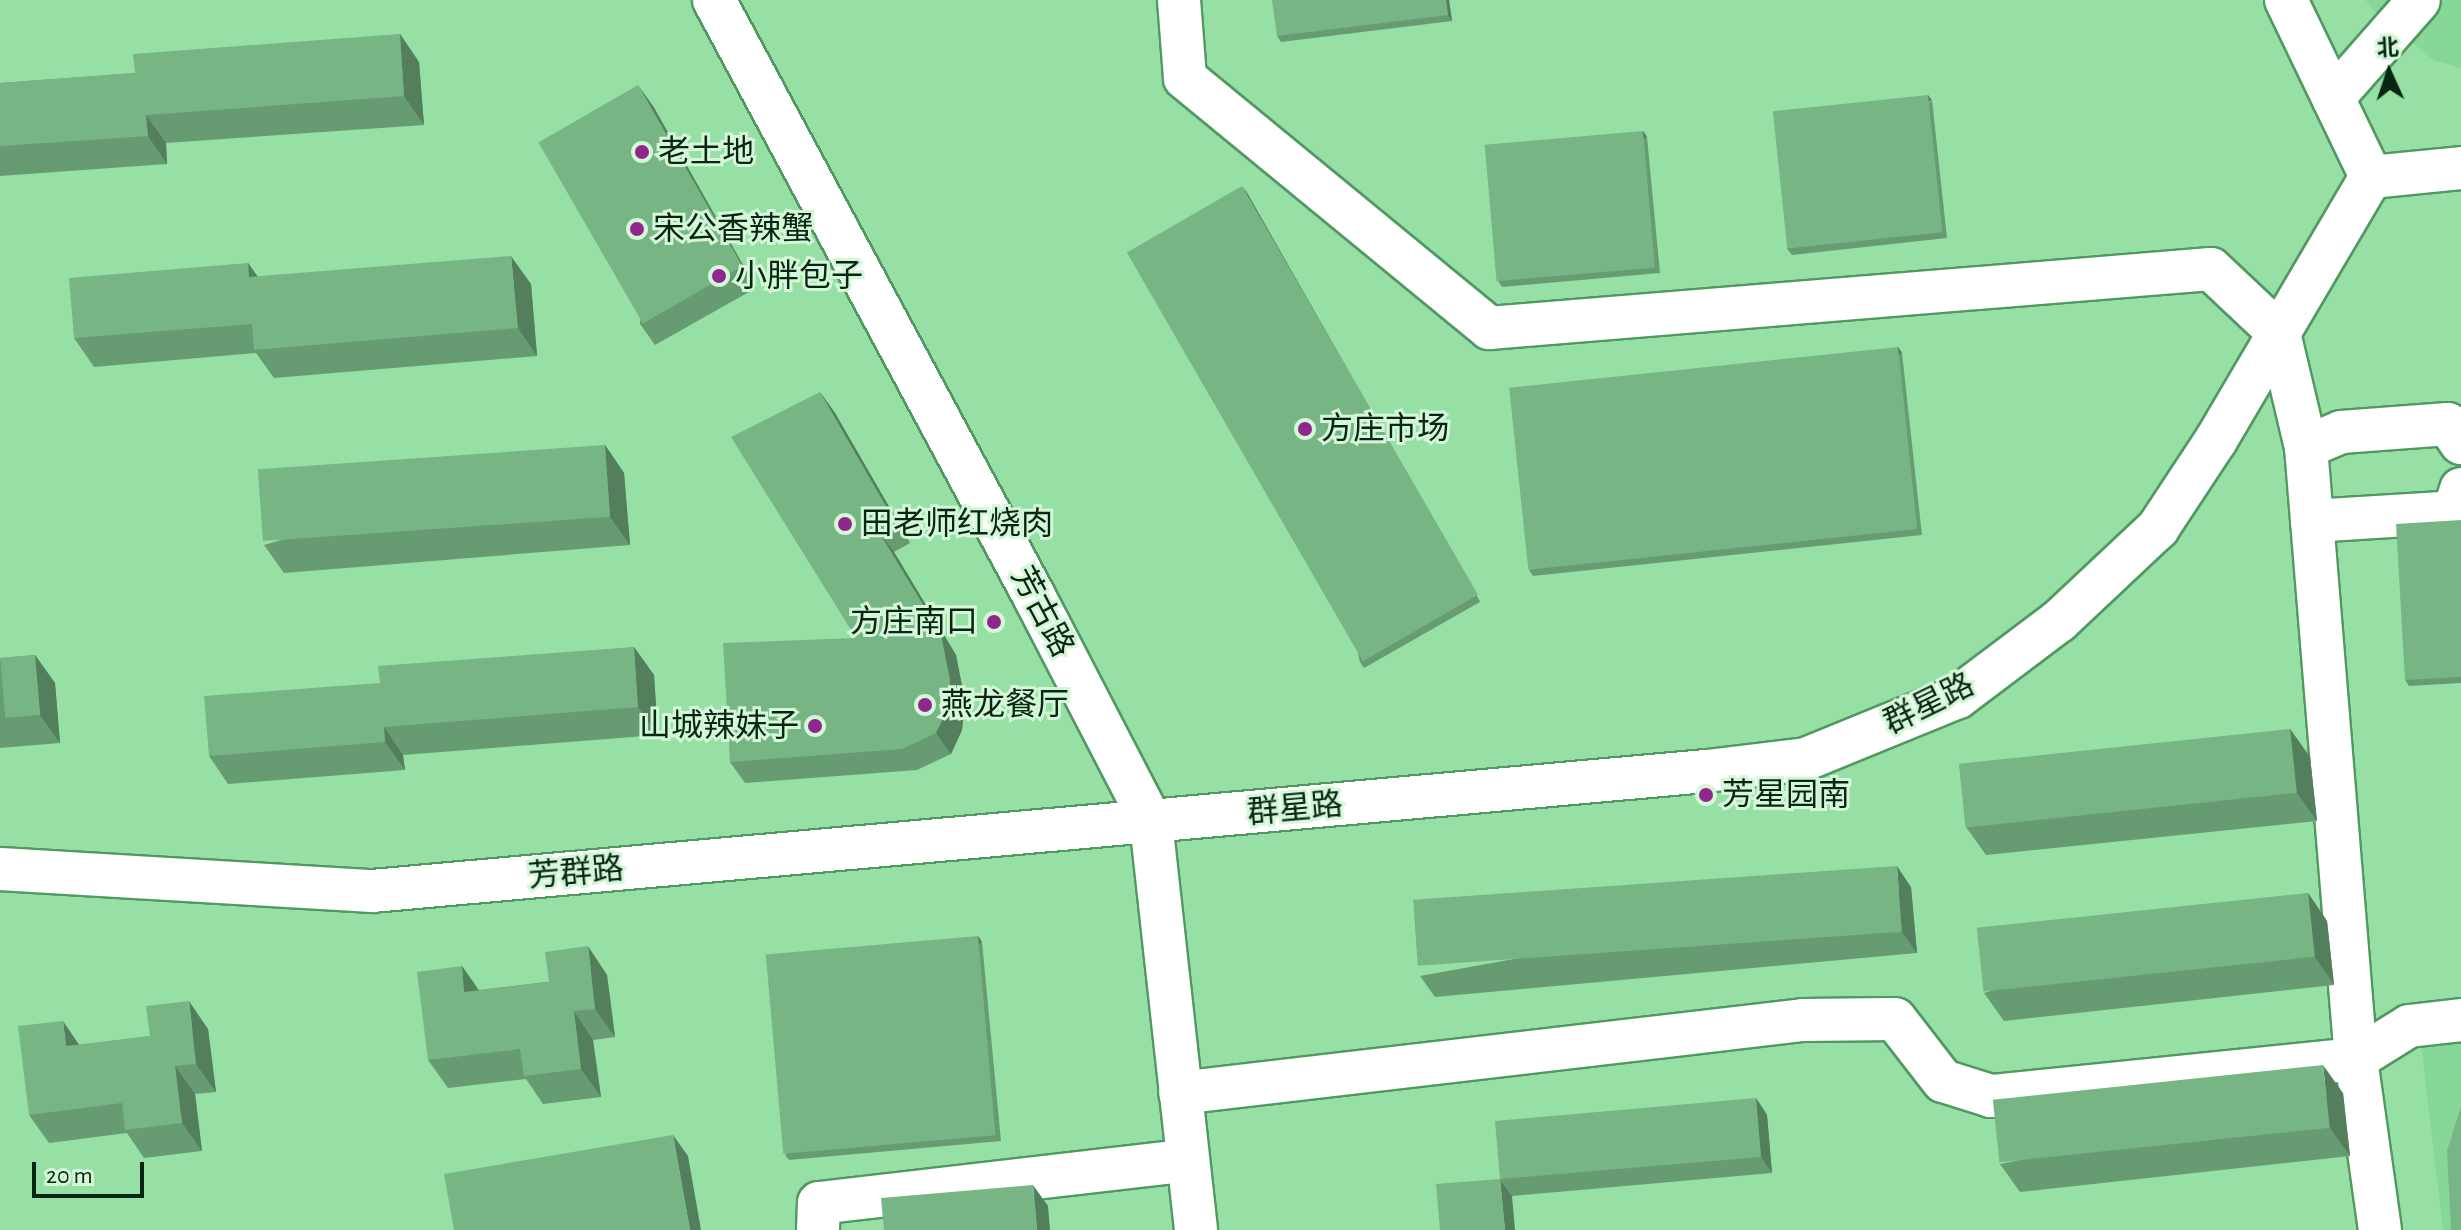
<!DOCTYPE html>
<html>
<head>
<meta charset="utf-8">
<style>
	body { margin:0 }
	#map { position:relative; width:2461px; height:1230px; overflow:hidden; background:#97e0a5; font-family:"Alegreya Sans","Noto Sans SC",sans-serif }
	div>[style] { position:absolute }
	.built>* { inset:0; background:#87d798 }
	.roads { filter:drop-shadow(2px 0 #519862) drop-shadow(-2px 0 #519862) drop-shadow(0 2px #519862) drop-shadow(0 -2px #519862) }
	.minor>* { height:42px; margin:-21px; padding:0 21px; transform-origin:21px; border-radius:21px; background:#fff }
	.wall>* { inset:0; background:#679c72 }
	.shaded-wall>* { inset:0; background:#547f5c; transform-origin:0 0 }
	.building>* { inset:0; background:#78b584; transform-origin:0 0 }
	.dots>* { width:22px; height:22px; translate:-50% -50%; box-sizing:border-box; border:4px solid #d4f7d9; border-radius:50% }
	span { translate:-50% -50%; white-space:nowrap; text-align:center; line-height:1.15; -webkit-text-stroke:6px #d4f7d9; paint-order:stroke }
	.poi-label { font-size:32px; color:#082611 }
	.left { translate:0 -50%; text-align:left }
	.right { translate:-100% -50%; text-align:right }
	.street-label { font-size:32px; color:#082611 }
	.north { position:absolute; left:2349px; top:32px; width:80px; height:80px; -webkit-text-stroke:6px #d4f7d9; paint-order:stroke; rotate:357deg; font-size:22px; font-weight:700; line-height:32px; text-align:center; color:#082611 }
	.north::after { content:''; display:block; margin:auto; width:28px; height:36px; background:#082611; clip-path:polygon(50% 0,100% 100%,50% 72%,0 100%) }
	.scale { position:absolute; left:32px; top:1162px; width:112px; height:36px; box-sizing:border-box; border:4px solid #082611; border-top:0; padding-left:10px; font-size:24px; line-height:28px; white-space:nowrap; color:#082611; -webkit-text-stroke:6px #d4f7d9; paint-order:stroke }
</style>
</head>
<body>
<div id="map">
	<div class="built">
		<i style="clip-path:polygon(2366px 0,2461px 0,2461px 68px,2433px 60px,2370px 7px)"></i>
		<i style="clip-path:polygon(2461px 1040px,2461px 1230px,2443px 1230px,2421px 1045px)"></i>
	</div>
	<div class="roads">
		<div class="minor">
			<i style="left:714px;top:0;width:679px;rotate:61.77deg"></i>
			<i style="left:1035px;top:598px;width:252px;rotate:62.6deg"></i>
			<i style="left:1151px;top:822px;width:410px;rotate:83.7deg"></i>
			<i style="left:1179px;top:0;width:78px;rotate:85.6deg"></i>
			<i style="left:1185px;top:78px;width:394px;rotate:39.4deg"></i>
			<i style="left:1489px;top:328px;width:724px;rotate:-4.67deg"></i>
			<i style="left:2211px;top:269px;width:93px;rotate:43.3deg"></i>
			<i style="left:2279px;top:333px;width:117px;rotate:76.7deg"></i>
			<i style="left:2306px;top:447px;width:614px;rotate:85.33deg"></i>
			<i style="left:2356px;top:1059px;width:367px;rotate:174.2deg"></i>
			<i style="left:1991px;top:1096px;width:50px;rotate:-162.6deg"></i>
			<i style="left:1943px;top:1081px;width:78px;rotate:-127.7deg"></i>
			<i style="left:1895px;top:1019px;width:92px;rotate:179.4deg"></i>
			<i style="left:1803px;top:1020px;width:627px;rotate:173.32deg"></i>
			<i style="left:2286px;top:0;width:196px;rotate:64.3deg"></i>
			<i style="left:2333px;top:98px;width:130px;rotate:-48.7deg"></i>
			<i style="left:2371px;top:177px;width:90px;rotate:-5.7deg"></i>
			<i style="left:2306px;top:447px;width:38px;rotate:-23deg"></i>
			<i style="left:2341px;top:432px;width:107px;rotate:-4.3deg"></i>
			<i style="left:2448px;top:424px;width:23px;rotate:56deg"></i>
			<i style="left:2312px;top:521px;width:142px;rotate:-3.6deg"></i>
			<i style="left:2454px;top:512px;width:24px;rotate:-73deg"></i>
			<i style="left:0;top:869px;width:373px;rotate:3.4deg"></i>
			<i style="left:372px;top:891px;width:1340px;rotate:-5.14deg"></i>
			<i style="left:1707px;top:771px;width:100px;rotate:-6.9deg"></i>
			<i style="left:1806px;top:759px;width:164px;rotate:-22.2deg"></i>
			<i style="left:1958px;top:697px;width:126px;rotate:-37deg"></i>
			<i style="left:2059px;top:621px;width:136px;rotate:-43.2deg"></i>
			<i style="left:2158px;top:528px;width:105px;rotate:-56.6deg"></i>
			<i style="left:2216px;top:440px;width:305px;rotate:-59.5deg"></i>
			<i style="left:818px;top:1230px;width:27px;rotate:-88deg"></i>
			<i style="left:819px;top:1203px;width:371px;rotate:-6.6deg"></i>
			<i style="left:2380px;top:1230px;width:173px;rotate:-98deg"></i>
			<i style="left:2356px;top:1059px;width:62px;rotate:-31.9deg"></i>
			<i style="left:2409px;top:1026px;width:52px;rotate:-6.6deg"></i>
		</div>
	</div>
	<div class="wall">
		<i style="clip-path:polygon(1449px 0,1452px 21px,1281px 42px,1277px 36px)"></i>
		<i style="clip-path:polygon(400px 34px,419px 62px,424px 125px,166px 143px,167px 164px,0 176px,0 83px,135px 73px)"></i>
		<i style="clip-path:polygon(1932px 100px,1947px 238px,1792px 255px,1787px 249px)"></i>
		<i style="clip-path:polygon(653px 106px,756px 288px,655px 345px,640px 324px)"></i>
		<i style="clip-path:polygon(1643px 131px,1647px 137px,1660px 273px,1502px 287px,1498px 281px)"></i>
		<i style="clip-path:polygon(1246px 191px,1480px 602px,1364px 668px,1360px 662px)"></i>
		<i style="clip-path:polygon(248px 263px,258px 277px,531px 284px,537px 356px,274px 378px,256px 353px,94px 367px,74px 338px)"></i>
		<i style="clip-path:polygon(1898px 347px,1902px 353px,1922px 535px,1533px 576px,1529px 570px)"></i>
		<i style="clip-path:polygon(820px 392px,835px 413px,910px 543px,894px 552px,956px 655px,965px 701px,962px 730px,951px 754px,917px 770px,745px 783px,730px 762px,856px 638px)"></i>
		<i style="clip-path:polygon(605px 445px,624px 473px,630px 545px,284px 573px,264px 545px)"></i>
		<i style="clip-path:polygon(2461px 520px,2461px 683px,2409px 686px,2405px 680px)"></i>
		<i style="clip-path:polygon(634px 647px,654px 675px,658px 735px,403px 755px,405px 770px,228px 784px,209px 756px,380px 683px)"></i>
		<i style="clip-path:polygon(35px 655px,55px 683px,60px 743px,0 748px,0 658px)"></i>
		<i style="clip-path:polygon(2290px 729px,2310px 757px,2317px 821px,1986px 855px,1966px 827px)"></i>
		<i style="clip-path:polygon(1911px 887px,1917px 953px,1435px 997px,1420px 976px)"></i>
		<i style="clip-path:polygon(2308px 893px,2327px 921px,2334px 985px,2004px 1021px,1984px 993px)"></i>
		<i style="clip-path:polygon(978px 936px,982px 942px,1001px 1141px,789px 1160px,785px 1155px)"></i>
		<i style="clip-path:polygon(462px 966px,479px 990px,607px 975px,615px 1037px,593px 1040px,601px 1097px,543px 1104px,526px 1079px,448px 1088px,428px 1060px)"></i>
		<i style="clip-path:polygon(208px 1029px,216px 1092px,195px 1094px,202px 1151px,144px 1158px,127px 1133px,49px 1143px,29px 1115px,79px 1045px)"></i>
		<i style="clip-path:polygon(2343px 1093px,2350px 1156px,2020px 1192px,2000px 1164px)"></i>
		<i style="clip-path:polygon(1756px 1098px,1767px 1115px,1772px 1173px,1512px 1196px,1500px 1179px)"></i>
	</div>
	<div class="shaded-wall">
		<i style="clip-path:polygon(1446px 0,1449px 0,1452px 21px,1448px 15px)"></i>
		<i style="clip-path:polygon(400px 34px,419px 62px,424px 125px,404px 96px)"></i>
		<i style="clip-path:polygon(638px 85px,653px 106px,756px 288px,741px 267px)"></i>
		<i style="left:1928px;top:95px;width:6px;height:138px;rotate:51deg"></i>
		<i style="clip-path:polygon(146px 115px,166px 143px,167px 164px,148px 136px)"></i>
		<i style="left:1643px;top:131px;width:7px;height:137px;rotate:56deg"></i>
		<i style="clip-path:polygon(1242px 186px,1246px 191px,1480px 602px,1476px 596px)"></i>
		<i style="clip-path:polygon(511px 256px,531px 284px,537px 356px,518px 328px)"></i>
		<i style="clip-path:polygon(248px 263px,268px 291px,249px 277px)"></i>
		<i style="left:1898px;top:347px;width:7px;height:183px;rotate:56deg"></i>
		<i style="clip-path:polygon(820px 392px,835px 413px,910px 543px,895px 522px)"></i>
		<i style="clip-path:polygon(605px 445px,624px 473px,630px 545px,610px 517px)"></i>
		<i style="clip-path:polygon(879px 532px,894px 552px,956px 655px,965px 701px,962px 730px,951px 754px,936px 733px)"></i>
		<i style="clip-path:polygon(634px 647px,654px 675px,658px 735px,638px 707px)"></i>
		<i style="clip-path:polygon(35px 655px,55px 683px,60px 743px,40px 715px)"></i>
		<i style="clip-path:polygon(384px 727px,403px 755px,405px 770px,385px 742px)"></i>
		<i style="clip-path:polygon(2290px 729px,2310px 757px,2317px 821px,2297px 793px)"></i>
		<i style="clip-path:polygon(1897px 866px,1911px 887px,1917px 953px,1902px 932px)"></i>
		<i style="clip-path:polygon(2308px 893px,2327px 921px,2334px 985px,2315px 957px)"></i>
		<i style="left:978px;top:936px;width:7px;height:200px;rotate:56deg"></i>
		<i style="clip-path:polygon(588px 946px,607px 975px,615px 1037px,595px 1009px)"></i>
		<i style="clip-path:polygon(462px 966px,481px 994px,464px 992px)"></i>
		<i style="clip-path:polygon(189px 1001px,208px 1029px,216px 1092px,196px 1064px)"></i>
		<i style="clip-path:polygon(574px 1011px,593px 1040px,601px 1097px,581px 1069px)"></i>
		<i style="clip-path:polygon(63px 1021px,82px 1049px,66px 1046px)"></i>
		<i style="clip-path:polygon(2323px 1065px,2343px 1093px,2350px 1156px,2330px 1128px)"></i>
		<i style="clip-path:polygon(175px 1066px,195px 1094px,202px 1151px,182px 1123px)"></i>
		<i style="clip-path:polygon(1756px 1098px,1767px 1115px,1772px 1173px,1761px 1157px)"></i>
		<i style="clip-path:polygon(673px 1135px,688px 1156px,701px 1230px,690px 1230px)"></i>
		<i style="clip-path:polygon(1500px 1179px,1512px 1196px,1515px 1230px,1505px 1230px)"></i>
		<i style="clip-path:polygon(1033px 1185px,1048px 1206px,1050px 1230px,1037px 1230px)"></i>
	</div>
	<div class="building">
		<i style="clip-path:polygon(1272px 0,1446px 0,1448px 15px,1277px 36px)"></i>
		<i style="clip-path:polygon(400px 34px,404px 96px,146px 115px,148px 136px,0 146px,0 83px,135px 73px,133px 54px)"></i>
		<i style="left:638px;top:85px;width:209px;height:115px;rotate:60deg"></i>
		<i style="left:1928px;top:95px;width:138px;height:156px;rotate:84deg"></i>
		<i style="left:1643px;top:131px;width:137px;height:159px;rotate:85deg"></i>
		<i style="left:1242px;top:186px;width:472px;height:133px;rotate:60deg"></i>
		<i style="clip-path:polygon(511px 256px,518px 328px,254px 350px,252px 324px,74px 338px,69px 278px,248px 263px,249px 277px)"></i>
		<i style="left:1898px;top:347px;width:183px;height:391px;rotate:84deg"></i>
		<i style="clip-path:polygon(820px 392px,895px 522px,879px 532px,941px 634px,950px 680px,948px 709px,936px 733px,902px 749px,730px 762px,723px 643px,856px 638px,731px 437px)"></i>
		<i style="left:605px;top:445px;width:72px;height:348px;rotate:86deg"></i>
		<i style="clip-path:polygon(2461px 520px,2461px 677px,2405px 680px,2396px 524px)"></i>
		<i style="clip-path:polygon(634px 647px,638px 707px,384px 727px,385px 742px,209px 756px,204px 696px,380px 683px,378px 666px)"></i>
		<i style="left:35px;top:655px;width:60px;height:35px;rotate:85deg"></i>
		<i style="left:2290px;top:729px;width:64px;height:333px;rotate:84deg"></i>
		<i style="left:1897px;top:866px;width:66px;height:485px;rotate:86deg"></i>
		<i style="left:2308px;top:893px;width:64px;height:333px;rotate:84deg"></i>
		<i style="left:978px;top:936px;width:200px;height:213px;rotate:85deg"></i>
		<i style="clip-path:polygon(588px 946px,595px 1009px,574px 1011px,581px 1069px,524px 1076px,520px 1049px,428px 1060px,417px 972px,462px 966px,464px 992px,549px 982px,545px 952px)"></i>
		<i style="clip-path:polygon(189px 1001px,196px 1064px,175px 1066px,182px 1123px,125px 1130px,122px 1103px,29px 1115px,18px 1026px,63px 1021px,66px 1046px,150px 1036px,146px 1006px)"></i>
		<i style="left:2323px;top:1065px;width:63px;height:332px;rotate:84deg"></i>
		<i style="clip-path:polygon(1756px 1098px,1761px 1157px,1500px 1179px,1505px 1230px,1440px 1230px,1436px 1184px,1500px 1179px,1495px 1121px)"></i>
		<i style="clip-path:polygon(2461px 1106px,2461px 1230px,2451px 1230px,2447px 1151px)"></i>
		<i style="clip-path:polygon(673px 1135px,690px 1230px,454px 1230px,444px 1174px)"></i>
		<i style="clip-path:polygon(1033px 1185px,1037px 1230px,884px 1230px,881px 1198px)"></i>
	</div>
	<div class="dots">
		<i style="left:642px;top:152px;background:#90278c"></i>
		<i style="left:637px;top:229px;background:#90278c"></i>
		<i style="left:719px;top:276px;background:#90278c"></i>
		<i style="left:1305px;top:429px;background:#90278c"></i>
		<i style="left:845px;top:524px;background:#90278c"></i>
		<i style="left:994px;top:622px;background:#90278c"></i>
		<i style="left:925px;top:705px;background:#90278c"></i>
		<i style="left:815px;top:726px;background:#90278c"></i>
		<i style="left:1706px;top:795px;background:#90278c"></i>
	</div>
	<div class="poi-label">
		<span class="left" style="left:658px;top:152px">老土地</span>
		<span class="left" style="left:653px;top:229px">宋公香辣蟹</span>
		<span class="left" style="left:735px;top:276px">小胖包子</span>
		<span class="left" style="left:1321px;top:429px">方庄市场</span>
		<span class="left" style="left:861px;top:524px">田老师红烧肉</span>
		<span class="right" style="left:978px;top:622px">方庄南口</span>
		<span class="left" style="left:941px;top:705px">燕龙餐厅</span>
		<span class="right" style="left:799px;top:726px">山城辣妹子</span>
		<span class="left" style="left:1722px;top:795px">芳星园南</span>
	</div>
	<div class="street-label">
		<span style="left:1042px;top:612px;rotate:62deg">芳古路</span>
		<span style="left:1929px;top:704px;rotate:-26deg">群星路</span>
		<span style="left:1295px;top:809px;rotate:-5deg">群星路</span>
		<span style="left:576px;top:873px;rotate:-5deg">芳群路</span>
	</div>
	<div class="north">北</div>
	<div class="scale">20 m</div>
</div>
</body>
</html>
